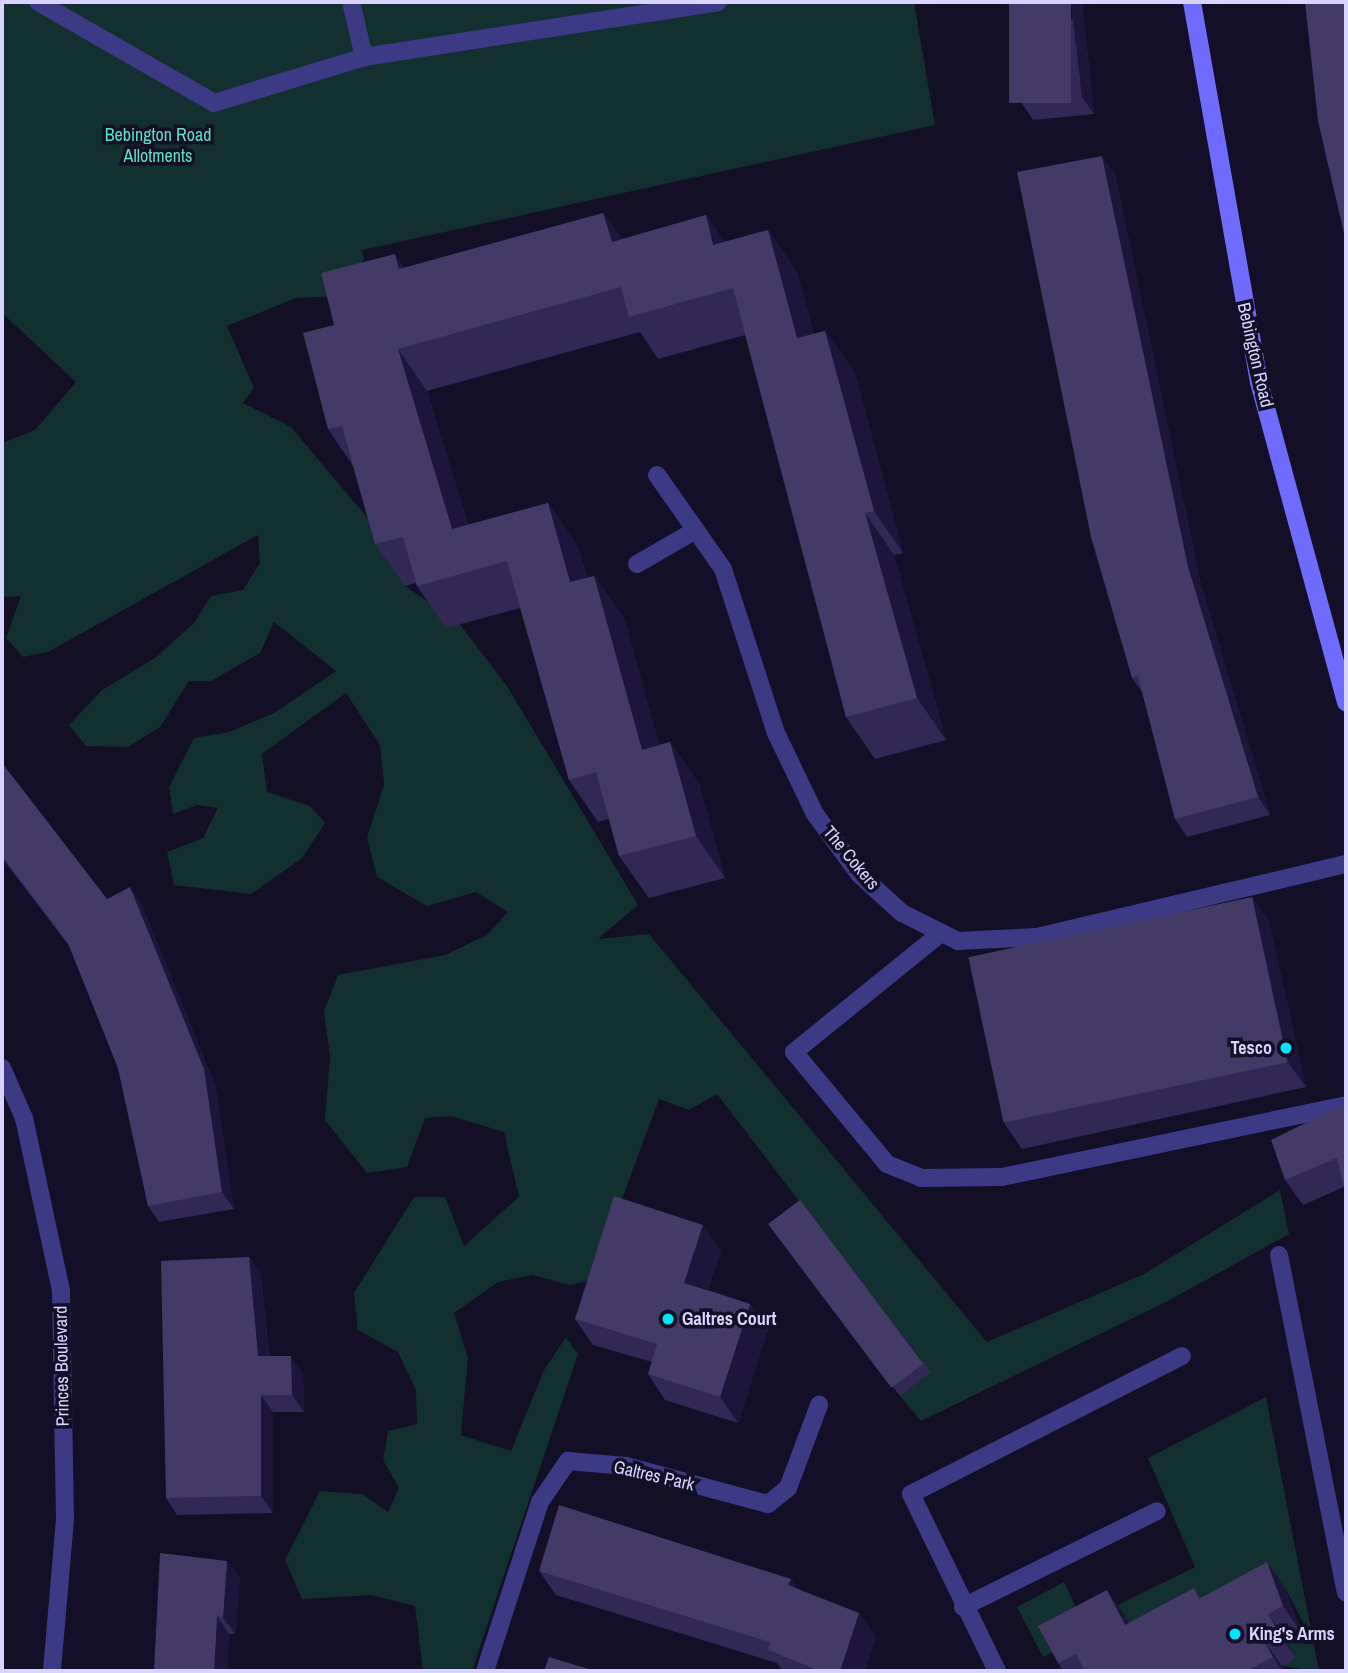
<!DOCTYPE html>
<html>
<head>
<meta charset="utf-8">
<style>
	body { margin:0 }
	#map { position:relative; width:1348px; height:1673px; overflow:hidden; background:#130f26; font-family:"Archivo Narrow",sans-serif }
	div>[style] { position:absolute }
	.green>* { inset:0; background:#12302f }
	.service>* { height:18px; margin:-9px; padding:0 9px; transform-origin:9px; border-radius:9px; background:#3d3a85 }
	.minor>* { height:18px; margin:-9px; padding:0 9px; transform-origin:9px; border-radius:9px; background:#3d3a85 }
	.secondary>* { height:18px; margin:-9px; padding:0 9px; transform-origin:9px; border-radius:9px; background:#6f6bff }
	.wall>* { inset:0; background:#312854 }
	.shaded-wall>* { inset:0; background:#1d163a }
	.building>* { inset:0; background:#433a66; transform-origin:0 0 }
	.dots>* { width:19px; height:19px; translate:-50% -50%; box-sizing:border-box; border:4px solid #130f26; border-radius:50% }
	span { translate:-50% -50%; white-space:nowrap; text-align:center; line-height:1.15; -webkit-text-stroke:7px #130f26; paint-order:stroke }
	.park-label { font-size:18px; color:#5fe0c0 }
	.street-label { font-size:18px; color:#d9d4ff }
	.poi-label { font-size:18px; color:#d9d4ff; font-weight:700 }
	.right { translate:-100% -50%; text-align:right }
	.left { translate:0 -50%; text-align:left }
	.frame { position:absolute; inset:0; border:4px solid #d9d4ff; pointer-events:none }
</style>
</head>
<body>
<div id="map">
	<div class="green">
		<i style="clip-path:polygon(2px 2px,914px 2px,935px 125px,362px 250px,364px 259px,339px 296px,296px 298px,227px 326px,254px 388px,243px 403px,291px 427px,376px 528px,405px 586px,458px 622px,507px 686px,638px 905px,598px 939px,649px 934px,987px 1342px,1144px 1274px,1280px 1190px,1289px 1234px,1168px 1301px,921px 1421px,900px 1396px,930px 1372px,717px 1094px,689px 1110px,659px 1099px,592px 1280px,569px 1285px,533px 1275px,498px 1282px,454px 1313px,468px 1358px,461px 1435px,511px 1451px,544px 1370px,566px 1337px,578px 1354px,472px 1671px,423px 1671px,415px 1606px,371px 1595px,302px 1599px,285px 1560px,320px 1491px,362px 1494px,388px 1512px,399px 1488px,383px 1460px,388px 1431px,417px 1424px,416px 1390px,398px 1352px,358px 1330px,354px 1293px,414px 1197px,445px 1197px,464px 1246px,519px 1197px,504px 1132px,451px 1116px,425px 1118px,407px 1167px,367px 1173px,325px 1120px,330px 1057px,324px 1011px,338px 975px,445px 955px,487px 935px,508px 912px,476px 892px,427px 906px,377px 877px,367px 837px,384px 785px,380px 745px,346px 693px,262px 754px,267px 792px,310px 806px,325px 823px,302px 858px,251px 894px,174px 885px,167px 852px,203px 838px,218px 808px,197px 805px,173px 814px,169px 787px,194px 738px,229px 732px,274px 713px,336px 671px,274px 622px,260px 653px,211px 681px,189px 681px,160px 727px,128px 747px,86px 746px,69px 725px,102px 690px,155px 658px,194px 623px,211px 596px,243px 590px,260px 563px,258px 535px,48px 652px,23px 657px,6px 638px,21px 596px,2px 597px,2px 443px,35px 430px,76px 382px,2px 313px)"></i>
		<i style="clip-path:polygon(1266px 1397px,1319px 1671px,1282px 1666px,1286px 1640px,1306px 1628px,1285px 1588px,1147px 1658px,1124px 1616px,1043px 1657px,1017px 1607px,1064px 1582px,1083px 1622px,1195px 1567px,1148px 1458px)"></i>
	</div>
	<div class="service">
		<i style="left:38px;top:2px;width:203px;rotate:29.8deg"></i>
		<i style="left:214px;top:103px;width:157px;rotate:-17deg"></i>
		<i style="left:351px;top:2px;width:57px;rotate:76.7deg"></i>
		<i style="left:364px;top:57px;width:358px;rotate:-8.8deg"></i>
		<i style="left:941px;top:933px;width:189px;rotate:141deg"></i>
		<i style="left:794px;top:1052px;width:146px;rotate:50.3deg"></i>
		<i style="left:887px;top:1164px;width:37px;rotate:22deg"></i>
		<i style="left:921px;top:1178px;width:81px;rotate:-0.7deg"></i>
		<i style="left:1002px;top:1177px;width:351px;rotate:-11.8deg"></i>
		<i style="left:1279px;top:1255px;width:344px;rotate:78.8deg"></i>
		<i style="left:963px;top:1607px;width:216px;rotate:-26.3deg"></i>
		<i style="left:997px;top:1671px;width:197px;rotate:-115.9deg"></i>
		<i style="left:911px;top:1494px;width:304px;rotate:-27deg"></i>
	</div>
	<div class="minor">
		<i style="left:657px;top:475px;width:115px;rotate:54.9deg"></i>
		<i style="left:723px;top:569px;width:172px;rotate:72.1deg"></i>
		<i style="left:776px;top:733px;width:90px;rotate:64.3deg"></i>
		<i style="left:815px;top:814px;width:74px;rotate:53.7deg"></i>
		<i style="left:859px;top:874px;width:58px;rotate:42.2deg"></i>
		<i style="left:902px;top:913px;width:63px;rotate:26.6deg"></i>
		<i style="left:958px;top:941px;width:79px;rotate:-2.9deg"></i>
		<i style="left:1037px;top:937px;width:318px;rotate:-13.3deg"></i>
		<i style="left:637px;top:564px;width:68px;rotate:-30deg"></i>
		<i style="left:2px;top:1068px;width:55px;rotate:66.3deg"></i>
		<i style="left:24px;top:1118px;width:177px;rotate:77.9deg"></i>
		<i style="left:61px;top:1291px;width:228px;rotate:89deg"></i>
		<i style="left:65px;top:1519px;width:153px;rotate:94.9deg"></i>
		<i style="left:485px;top:1671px;width:178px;rotate:-72deg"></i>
		<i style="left:540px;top:1502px;width:50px;rotate:-55.7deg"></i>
		<i style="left:568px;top:1461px;width:58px;rotate:4.9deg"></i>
		<i style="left:626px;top:1466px;width:147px;rotate:15deg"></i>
		<i style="left:768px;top:1504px;width:26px;rotate:-39deg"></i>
		<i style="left:788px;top:1488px;width:89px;rotate:-69.5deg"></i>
	</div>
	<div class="secondary">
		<i style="left:1192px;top:2px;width:386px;rotate:80deg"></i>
		<i style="left:1259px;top:382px;width:332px;rotate:74.8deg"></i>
	</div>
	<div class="wall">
		<i style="clip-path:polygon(1082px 2px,1094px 114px,1033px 120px,1021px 102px)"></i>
		<i style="clip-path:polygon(1115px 174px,1201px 585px,1270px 815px,1187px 837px,1175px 819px,1142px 692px,1132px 678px)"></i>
		<i style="clip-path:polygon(603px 213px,622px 239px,706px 215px,724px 242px,768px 230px,797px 272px,814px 334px,825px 331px,855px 373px,903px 553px,894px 555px,946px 740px,875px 759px,846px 717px,745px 335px,658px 359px,640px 332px,427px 391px,468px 525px,548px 503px,577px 545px,587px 578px,594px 576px,624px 618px,659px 745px,670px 742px,699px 784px,725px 878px,649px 898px,619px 856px,609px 819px,598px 822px,569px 780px,520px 608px,446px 628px,417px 586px,416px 583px,405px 586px,375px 544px,353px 466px,328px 429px,405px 268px)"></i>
		<i style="clip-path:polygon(2px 763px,107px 899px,141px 903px,215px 1085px,234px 1209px,159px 1222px,148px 1206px,118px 1068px,69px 946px,2px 858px)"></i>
		<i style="clip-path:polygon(1252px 897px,1269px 922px,1306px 1087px,1022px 1149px,1004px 1123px)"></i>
		<i style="clip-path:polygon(1346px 1103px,1344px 1187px,1303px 1205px,1285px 1180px)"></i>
		<i style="clip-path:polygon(775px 1233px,924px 1363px,931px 1372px,900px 1396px)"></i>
		<i style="clip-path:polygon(721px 1250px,708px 1290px,750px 1304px,768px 1329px,738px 1423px,665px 1400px,648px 1374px,652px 1362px,593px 1345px,575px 1319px)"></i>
		<i style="clip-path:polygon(249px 1257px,261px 1274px,269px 1356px,303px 1373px,304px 1412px,273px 1412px,273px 1513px,177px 1515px,166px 1498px)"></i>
		<i style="clip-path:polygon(227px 1561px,240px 1578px,235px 1634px,229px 1634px,227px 1671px,154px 1671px)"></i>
		<i style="clip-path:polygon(1267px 1562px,1285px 1588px,1301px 1632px,1286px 1640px,1296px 1658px,1282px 1666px,1285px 1671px,1064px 1671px,1058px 1663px,1125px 1615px,1129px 1623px,1194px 1588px,1201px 1598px)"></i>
		<i style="clip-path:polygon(539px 1571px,859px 1613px,876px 1637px,865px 1671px,783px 1671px,777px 1663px,556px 1595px)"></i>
	</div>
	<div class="shaded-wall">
		<i style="clip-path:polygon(1071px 2px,1082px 2px,1094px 114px,1082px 97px)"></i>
		<i style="clip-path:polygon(1102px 156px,1115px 174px,1201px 585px,1270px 815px,1258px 797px,1188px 567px)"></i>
		<i style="clip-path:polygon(603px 213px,633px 255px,612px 242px)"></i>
		<i style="clip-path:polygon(706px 215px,735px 257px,713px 245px)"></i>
		<i style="clip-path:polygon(768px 230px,797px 272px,827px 380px,797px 338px)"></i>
		<i style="clip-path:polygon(395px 254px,425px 296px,399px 269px)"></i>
		<i style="clip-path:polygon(825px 331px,855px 373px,903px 553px,874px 511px)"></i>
		<i style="clip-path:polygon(398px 349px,427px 391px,481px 568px,452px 529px)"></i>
		<i style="clip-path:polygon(548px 503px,577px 545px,600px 624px,570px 582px)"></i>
		<i style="clip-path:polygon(865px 513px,894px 555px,946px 740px,917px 698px)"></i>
		<i style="clip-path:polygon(594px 576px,624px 618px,672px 792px,642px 750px)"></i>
		<i style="clip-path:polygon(670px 742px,699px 784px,725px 878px,696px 836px)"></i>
		<i style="clip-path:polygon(130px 887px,141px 903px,215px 1085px,234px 1209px,222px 1192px)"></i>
		<i style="clip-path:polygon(1252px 897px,1269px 922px,1306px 1087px,1288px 1062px)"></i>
		<i style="clip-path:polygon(703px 1225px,721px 1250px,702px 1308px,684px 1283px)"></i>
		<i style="clip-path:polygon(249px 1257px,261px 1274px,270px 1373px,258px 1356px)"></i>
		<i style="clip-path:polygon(750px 1304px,768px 1329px,738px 1423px,720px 1397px)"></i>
		<i style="clip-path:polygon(291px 1356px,303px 1373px,304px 1412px,292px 1395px)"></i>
		<i style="clip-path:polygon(261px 1395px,273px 1412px,273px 1513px,261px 1496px)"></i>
		<i style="clip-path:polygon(227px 1561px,240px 1578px,235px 1634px,223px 1617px)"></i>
		<i style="clip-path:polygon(1267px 1562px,1285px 1588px,1301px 1632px,1283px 1606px)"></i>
		<i style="clip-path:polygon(791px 1579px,808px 1603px,788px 1585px)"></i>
		<i style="clip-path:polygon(1107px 1590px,1125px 1615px,1143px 1650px,1125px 1625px)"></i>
		<i style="clip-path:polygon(859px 1613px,876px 1637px,865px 1671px,840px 1671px)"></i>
		<i style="clip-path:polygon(1268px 1614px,1286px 1640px,1296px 1658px,1279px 1633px)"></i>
		<i style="clip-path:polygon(217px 1616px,229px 1634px,227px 1671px,214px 1671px)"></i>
		<i style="clip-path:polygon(1264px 1641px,1282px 1666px,1285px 1671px,1282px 1671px,1273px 1657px)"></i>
	</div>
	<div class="building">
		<i style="left:1009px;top:2px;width:62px;height:101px"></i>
		<i style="clip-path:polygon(1305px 2px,1346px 2px,1346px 242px,1318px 121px)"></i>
		<i style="clip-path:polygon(1102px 156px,1188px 567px,1258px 797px,1175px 819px,1138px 676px,1132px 678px,1091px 537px,1017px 172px)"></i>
		<i style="clip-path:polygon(603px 213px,612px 242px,706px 215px,713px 245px,768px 230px,797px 338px,825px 331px,874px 511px,865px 513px,917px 698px,846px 717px,733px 288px,629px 317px,621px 287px,398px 349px,452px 529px,548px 503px,570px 582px,594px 576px,642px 750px,670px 742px,696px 836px,619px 856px,596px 772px,569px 780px,507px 561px,417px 586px,403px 537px,375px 544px,342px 426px,328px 429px,303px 333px,334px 325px,321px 273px,395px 254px,399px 269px)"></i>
		<i style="clip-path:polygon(2px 763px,107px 899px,130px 887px,204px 1069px,222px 1192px,148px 1206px,118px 1068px,68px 943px,2px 856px)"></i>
		<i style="left:1252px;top:897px;width:169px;height:290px;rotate:78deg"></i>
		<i style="clip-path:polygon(1346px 1103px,1346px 1195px,1337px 1158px,1285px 1180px,1271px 1140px)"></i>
		<i style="clip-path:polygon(614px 1196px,703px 1225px,684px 1283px,750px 1304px,720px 1397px,648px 1374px,657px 1344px,575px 1319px)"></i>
		<i style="left:800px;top:1200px;width:205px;height:40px;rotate:53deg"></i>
		<i style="clip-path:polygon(249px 1257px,258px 1356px,291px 1356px,292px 1395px,261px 1395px,261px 1496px,166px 1498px,161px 1261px)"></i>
		<i style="clip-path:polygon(559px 1505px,791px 1579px,788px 1585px,859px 1613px,840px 1671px,820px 1671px,768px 1650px,770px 1642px,539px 1571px)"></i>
		<i style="clip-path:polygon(160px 1553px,227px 1561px,223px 1617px,217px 1616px,214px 1671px,154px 1671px)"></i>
		<i style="clip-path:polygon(1267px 1562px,1283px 1606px,1268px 1614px,1279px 1633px,1264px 1641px,1273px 1657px,1246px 1671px,1085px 1671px,1076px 1654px,1058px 1663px,1038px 1626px,1107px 1590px,1125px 1625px,1194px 1588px,1199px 1599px)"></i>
		<i style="clip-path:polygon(549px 1657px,595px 1671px,544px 1671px)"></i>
	</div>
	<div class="dots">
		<i style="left:1286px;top:1048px;background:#00e5ff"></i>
		<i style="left:668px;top:1319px;background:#00e5ff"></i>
		<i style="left:1235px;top:1634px;background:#00e5ff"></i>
	</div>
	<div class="park-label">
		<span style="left:158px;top:146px">Bebington Road<br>Allotments</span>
	</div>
	<div class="street-label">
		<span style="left:1255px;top:355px;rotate:77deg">Bebington Road</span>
		<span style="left:851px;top:858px;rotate:50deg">The Cokers</span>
		<span style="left:62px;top:1366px;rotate:-91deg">Princes Boulevard</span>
		<span style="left:654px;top:1476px;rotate:13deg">Galtres Park</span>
	</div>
	<div class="poi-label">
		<span class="right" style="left:1272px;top:1048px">Tesco</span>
		<span class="left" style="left:682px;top:1319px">Galtres Court</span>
		<span class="left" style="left:1249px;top:1634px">King's Arms</span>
	</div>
	<div class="frame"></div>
</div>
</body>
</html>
